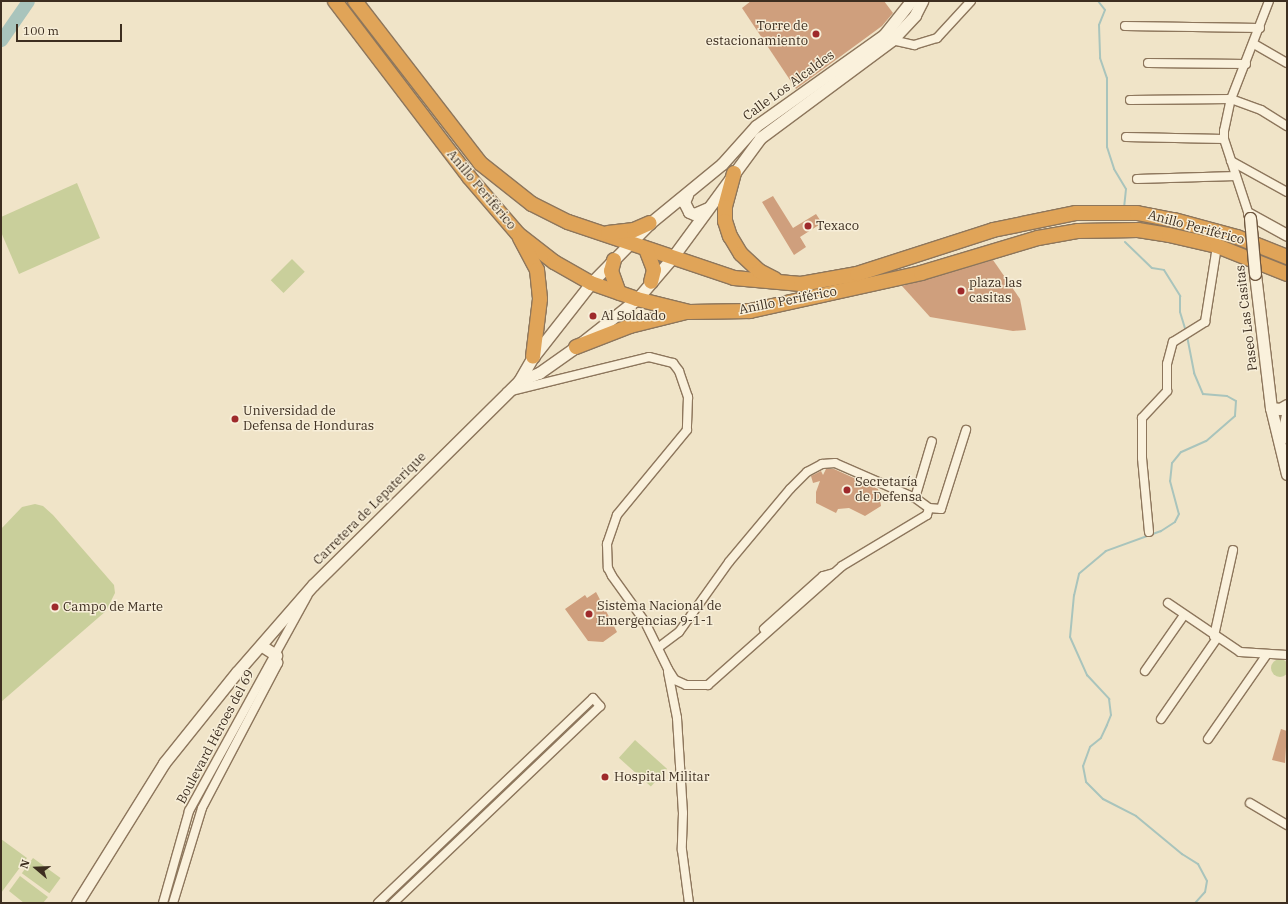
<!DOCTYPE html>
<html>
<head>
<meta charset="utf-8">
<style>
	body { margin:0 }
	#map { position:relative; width:1288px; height:904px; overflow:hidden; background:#f0e4c8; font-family:"IBM Plex Serif",serif }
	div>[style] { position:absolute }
	.green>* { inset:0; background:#c9cf9b; transform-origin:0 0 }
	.round { border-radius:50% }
	.stream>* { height:2px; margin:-1px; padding:0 1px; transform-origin:1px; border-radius:1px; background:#a9c4bc }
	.river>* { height:13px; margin:-6.5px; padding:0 6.5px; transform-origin:6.5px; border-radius:6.5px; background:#a9c4bc }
	.building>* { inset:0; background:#cf9f7d }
	.roads { filter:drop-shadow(1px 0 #8d765c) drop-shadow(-1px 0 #8d765c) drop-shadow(0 1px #8d765c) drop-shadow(0 -1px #8d765c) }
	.street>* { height:8px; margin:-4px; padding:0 4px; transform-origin:4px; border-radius:4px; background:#faf1dc }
	.secondary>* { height:11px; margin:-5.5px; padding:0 5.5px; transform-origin:5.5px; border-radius:5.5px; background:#faf1dc }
	.highway>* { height:14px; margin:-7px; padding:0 7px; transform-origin:7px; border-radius:7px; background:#e0a458 }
	.bridges { filter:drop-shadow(1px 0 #6f573f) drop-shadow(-1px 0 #6f573f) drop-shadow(0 1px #6f573f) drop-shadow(0 -1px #6f573f) }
	.secondary-bridge>* { height:11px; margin:-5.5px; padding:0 5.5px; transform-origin:5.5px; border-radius:5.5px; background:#faf1dc }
	.dots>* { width:11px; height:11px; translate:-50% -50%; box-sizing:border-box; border:2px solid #f7eed8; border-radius:50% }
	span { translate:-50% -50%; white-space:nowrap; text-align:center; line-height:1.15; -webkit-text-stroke:3px #f7eed8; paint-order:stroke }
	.poi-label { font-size:13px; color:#3d2e20 }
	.right { translate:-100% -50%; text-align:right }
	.left { translate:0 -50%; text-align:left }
	.street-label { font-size:13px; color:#3d2e20 }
	.frame { position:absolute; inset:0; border:2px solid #3d2e20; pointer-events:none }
	.north { position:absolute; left:16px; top:848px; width:40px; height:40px; -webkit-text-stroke:3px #f7eed8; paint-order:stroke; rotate:289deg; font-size:11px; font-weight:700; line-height:16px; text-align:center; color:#3d2e20 }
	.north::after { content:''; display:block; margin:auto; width:14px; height:18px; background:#3d2e20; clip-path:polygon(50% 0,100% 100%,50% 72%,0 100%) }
	.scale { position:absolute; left:16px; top:24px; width:106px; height:18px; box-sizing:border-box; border:2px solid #3d2e20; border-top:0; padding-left:5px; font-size:12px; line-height:14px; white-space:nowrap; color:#3d2e20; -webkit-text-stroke:3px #f7eed8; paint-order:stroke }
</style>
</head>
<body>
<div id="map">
	<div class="green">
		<i style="clip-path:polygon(77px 183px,100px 238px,19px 274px,1px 232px,1px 217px)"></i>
		<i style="left:292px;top:259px;width:18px;height:30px;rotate:45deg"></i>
		<i style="clip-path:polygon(35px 504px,43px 506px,53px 515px,114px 585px,115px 593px,106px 611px,1px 702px,1px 529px,22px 507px)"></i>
		<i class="round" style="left:1271px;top:659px;width:18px;height:18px"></i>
		<i style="left:635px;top:740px;width:43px;height:24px;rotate:42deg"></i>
		<i style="clip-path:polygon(1px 839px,27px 858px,1px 893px)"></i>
		<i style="left:33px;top:858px;width:34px;height:19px;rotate:36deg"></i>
		<i style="clip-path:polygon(20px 876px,48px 897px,43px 903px,24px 903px,9px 891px)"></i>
	</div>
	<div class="stream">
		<i style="left:1098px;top:1px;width:11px;rotate:52deg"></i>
		<i style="left:1105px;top:10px;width:16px;rotate:112deg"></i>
		<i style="left:1099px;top:25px;width:33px;rotate:88deg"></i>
		<i style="left:1100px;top:58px;width:21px;rotate:71deg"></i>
		<i style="left:1107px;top:78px;width:69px;rotate:90deg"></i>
		<i style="left:1107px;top:147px;width:23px;rotate:72deg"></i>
		<i style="left:1114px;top:169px;width:23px;rotate:59deg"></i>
		<i style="left:1126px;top:189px;width:18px;rotate:96deg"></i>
		<i style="left:1125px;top:242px;width:37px;rotate:44deg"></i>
		<i style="left:1152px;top:268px;width:12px;rotate:9deg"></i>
		<i style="left:1164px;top:270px;width:31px;rotate:58deg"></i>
		<i style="left:1180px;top:296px;width:16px;rotate:90deg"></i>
		<i style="left:1180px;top:312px;width:21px;rotate:73deg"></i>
		<i style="left:1187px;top:336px;width:38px;rotate:79deg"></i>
		<i style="left:1194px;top:373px;width:23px;rotate:67deg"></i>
		<i style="left:1203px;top:394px;width:24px;rotate:5deg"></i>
		<i style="left:1227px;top:396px;width:10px;rotate:29deg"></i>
		<i style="left:1236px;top:401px;width:15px;rotate:94deg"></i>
		<i style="left:1235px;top:416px;width:38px;rotate:139deg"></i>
		<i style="left:1206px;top:441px;width:27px;rotate:156deg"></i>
		<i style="left:1181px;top:452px;width:14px;rotate:129deg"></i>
		<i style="left:1172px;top:463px;width:18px;rotate:96deg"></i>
		<i style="left:1170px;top:481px;width:34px;rotate:75deg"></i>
		<i style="left:1179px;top:514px;width:9px;rotate:117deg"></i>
		<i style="left:1175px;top:522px;width:17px;rotate:147deg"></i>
		<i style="left:1161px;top:531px;width:59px;rotate:160deg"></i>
		<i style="left:1106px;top:551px;width:35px;rotate:140deg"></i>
		<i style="left:1079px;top:574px;width:22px;rotate:103deg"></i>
		<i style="left:1074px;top:595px;width:42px;rotate:95.4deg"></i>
		<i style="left:1070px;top:637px;width:42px;rotate:65.9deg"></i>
		<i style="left:1087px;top:675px;width:33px;rotate:47deg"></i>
		<i style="left:1109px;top:699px;width:16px;rotate:83deg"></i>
		<i style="left:1111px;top:715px;width:11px;rotate:112deg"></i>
		<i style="left:1107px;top:725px;width:14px;rotate:115deg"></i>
		<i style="left:1101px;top:738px;width:14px;rotate:141deg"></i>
		<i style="left:1090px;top:747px;width:20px;rotate:110deg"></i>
		<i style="left:1083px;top:766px;width:16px;rotate:79deg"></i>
		<i style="left:1086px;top:782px;width:24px;rotate:45deg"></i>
		<i style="left:1103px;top:799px;width:37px;rotate:27deg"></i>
		<i style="left:1136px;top:816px;width:60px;rotate:39.6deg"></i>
		<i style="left:1182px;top:854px;width:19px;rotate:32deg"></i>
		<i style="left:1198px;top:864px;width:19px;rotate:62deg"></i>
		<i style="left:1207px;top:881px;width:11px;rotate:100deg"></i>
		<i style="left:1205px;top:892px;width:15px;rotate:132deg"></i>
	</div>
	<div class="river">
		<i style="left:1px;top:40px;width:47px;rotate:-55.3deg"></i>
	</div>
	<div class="building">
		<i style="clip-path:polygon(751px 1px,884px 1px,893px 13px,882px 26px,796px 89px,742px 8px)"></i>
		<i style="clip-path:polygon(773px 196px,793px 228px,816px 214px,822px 223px,800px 237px,806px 247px,794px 255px,762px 202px)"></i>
		<i style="clip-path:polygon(993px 260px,1020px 299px,1026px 330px,1013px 331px,930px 317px,902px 286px)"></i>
		<i style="clip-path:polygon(826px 469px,834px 469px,878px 489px,881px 506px,865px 516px,849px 508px,838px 509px,836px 513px,816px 503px,816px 492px,820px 481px,813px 483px,811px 476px,821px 471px,823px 475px)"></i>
		<i style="clip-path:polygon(596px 592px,617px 632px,603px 642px,588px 641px,565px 609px,585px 595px,587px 598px)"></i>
		<i style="clip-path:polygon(1281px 729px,1287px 731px,1285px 763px,1272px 760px)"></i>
	</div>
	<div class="roads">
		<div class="street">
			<i style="left:1125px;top:26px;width:135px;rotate:0.8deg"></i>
			<i style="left:892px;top:40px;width:23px;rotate:13deg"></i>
			<i style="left:914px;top:45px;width:24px;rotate:-17deg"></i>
			<i style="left:937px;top:38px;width:50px;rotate:-47.4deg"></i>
			<i style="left:1254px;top:44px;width:38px;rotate:30deg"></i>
			<i style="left:1148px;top:63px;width:98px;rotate:0.6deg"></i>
			<i style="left:1130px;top:100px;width:101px;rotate:-0.6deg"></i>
			<i style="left:1231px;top:99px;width:32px;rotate:20deg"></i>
			<i style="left:1261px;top:110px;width:31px;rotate:32deg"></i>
			<i style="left:1126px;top:137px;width:98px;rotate:1.2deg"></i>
			<i style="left:1231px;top:161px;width:64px;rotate:29deg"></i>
			<i style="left:1137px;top:179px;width:99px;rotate:-1.7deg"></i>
			<i style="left:1250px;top:218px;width:83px;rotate:-108.2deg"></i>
			<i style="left:1224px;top:139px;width:8px;rotate:-90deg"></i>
			<i style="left:1224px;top:131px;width:33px;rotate:-78deg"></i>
			<i style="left:1231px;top:99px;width:105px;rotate:-68.8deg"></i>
			<i style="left:507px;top:392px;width:146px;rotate:-13.8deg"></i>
			<i style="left:649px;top:357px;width:25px;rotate:14deg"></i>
			<i style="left:673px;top:363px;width:10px;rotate:53deg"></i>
			<i style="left:679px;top:371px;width:28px;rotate:71deg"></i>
			<i style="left:688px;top:397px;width:33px;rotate:92deg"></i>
			<i style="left:687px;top:430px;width:110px;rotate:129.5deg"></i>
			<i style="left:617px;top:515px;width:31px;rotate:109deg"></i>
			<i style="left:607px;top:544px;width:24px;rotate:88deg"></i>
			<i style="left:608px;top:568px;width:9px;rotate:63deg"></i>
			<i style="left:612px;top:576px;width:57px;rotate:54.3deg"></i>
			<i style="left:645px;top:622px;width:52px;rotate:63.9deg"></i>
			<i style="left:668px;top:669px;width:13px;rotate:58deg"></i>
			<i style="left:675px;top:680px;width:12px;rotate:24deg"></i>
			<i style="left:686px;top:685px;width:22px"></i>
			<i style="left:708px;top:685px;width:179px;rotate:-41.6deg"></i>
			<i style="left:842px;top:566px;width:99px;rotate:-31deg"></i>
			<i style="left:927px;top:515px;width:7px;rotate:-74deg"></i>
			<i style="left:929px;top:508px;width:17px;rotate:-144deg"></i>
			<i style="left:915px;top:498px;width:87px;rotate:-156.4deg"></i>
			<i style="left:835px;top:463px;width:13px;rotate:176deg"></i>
			<i style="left:822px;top:464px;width:17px;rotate:152deg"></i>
			<i style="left:807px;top:472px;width:24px;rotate:135deg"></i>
			<i style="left:790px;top:489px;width:95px;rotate:129.9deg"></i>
			<i style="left:729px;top:562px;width:86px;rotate:125.5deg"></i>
			<i style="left:679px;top:632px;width:26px;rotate:143deg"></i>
			<i style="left:915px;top:498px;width:59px;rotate:-73.4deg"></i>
			<i style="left:929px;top:508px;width:12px;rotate:5deg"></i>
			<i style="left:941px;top:509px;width:83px;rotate:-72.4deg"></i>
			<i style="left:1149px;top:532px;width:74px;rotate:-95.4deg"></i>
			<i style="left:1142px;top:458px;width:40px;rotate:-90deg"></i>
			<i style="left:1142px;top:418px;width:37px;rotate:-47deg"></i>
			<i style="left:1167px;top:391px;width:27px;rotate:-90deg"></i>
			<i style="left:1167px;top:364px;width:23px;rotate:-75deg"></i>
			<i style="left:1173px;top:342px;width:38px;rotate:-32deg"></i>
			<i style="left:1205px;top:322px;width:77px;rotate:-81deg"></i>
			<i style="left:1168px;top:603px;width:87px;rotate:34.2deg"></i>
			<i style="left:1240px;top:652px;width:47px;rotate:3.7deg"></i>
			<i style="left:764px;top:629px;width:79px;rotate:-41.9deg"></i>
			<i style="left:823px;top:576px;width:11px;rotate:-15deg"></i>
			<i style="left:1214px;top:636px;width:88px;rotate:-77.5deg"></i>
			<i style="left:1145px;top:671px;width:68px;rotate:-55.1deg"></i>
			<i style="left:668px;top:672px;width:47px;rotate:78.9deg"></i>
			<i style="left:677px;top:718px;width:95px;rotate:86.4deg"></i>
			<i style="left:683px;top:813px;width:37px;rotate:92deg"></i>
			<i style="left:682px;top:850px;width:53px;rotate:82.5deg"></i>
			<i style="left:1161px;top:719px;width:98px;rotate:-55.3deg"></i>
			<i style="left:1208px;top:739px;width:103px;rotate:-55.2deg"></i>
			<i style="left:1250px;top:803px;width:43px;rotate:30.7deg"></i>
			<i style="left:163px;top:903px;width:96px;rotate:-74.2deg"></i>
			<i style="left:189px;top:811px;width:245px;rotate:-61.2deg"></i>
			<i style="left:173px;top:903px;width:99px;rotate:-73deg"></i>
			<i style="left:202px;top:808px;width:164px;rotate:-62.3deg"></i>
			<i style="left:278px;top:663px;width:8px;rotate:-104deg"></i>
			<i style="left:378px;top:903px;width:297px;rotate:-43.6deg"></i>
			<i style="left:593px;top:698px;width:11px;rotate:49deg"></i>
			<i style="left:600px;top:706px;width:286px;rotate:136.4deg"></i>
		</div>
		<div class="secondary">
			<i style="left:687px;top:195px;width:8px;rotate:113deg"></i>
			<i style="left:684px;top:202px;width:11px;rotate:63deg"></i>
			<i style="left:689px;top:212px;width:5px;rotate:22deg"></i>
			<i style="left:694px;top:214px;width:15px;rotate:-23deg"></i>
			<i style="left:1249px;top:214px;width:43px;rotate:28.9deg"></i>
			<i style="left:1255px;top:274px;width:135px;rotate:83.2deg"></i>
			<i style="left:1271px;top:408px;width:68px;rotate:76.4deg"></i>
			<i style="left:519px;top:381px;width:22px;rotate:-22deg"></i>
			<i style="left:539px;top:373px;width:45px;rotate:-35.1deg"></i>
			<i style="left:576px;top:347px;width:78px;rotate:-38.2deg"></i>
			<i style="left:637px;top:299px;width:54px;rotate:-49.5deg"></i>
			<i style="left:672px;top:258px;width:149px;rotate:-53.7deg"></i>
			<i style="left:760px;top:138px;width:164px;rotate:-36.6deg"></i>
			<i style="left:892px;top:40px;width:34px;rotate:-47deg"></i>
			<i style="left:915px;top:15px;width:16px;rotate:-63deg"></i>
			<i style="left:1271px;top:408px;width:9px;rotate:6deg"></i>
			<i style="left:1280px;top:409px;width:8px;rotate:-30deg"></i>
			<i style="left:1282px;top:438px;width:25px;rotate:-78deg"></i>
			<i style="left:262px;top:646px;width:17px;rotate:33deg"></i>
			<i style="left:77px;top:903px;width:165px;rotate:-58.1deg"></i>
			<i style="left:164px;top:763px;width:117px;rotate:-51.3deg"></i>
			<i style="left:237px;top:672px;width:116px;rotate:-48.9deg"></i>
			<i style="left:313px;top:585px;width:290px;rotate:-44.7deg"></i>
			<i style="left:519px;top:381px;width:28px;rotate:-60deg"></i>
			<i style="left:533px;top:357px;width:94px;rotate:-51.9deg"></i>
			<i style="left:591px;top:283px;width:84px;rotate:-45.5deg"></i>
			<i style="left:650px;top:223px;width:93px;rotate:-39.3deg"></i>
			<i style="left:722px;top:164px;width:51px;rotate:-48.2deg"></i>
			<i style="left:756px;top:126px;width:157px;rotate:-35.4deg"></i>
			<i style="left:884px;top:35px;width:43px;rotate:-51.5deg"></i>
		</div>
		<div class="highway">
			<i style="left:335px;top:1px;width:221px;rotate:52.7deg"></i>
			<i style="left:469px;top:177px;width:75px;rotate:49.3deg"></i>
			<i style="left:518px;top:234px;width:46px;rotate:37.9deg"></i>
			<i style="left:554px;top:262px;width:43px;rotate:29.6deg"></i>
			<i style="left:591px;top:283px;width:49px;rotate:19.2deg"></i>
			<i style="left:637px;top:299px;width:54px;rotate:14deg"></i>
			<i style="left:689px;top:312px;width:61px;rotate:-0.9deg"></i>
			<i style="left:750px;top:311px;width:175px;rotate:-12.5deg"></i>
			<i style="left:921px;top:273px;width:122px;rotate:-16.7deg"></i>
			<i style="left:1038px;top:238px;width:41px;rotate:-9.9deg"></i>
			<i style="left:1078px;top:231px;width:60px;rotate:-1deg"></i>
			<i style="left:1138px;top:230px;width:31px;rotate:9deg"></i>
			<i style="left:1169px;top:235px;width:49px;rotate:12.9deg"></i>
			<i style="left:1217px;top:246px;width:75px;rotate:21.8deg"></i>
			<i style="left:355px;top:1px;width:205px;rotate:52.3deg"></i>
			<i style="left:480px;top:163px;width:66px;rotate:38.3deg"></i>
			<i style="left:532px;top:204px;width:40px;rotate:26.6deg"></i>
			<i style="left:568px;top:222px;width:175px;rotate:18.6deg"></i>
			<i style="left:734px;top:278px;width:67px;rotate:5.1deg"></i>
			<i style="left:801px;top:284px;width:57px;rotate:-10.1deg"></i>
			<i style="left:857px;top:274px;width:143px;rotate:-17.9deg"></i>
			<i style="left:993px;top:230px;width:85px;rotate:-11.6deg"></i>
			<i style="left:1076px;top:213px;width:61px"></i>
			<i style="left:1137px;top:213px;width:38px;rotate:11deg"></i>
			<i style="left:1174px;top:220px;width:65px;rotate:15.1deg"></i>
			<i style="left:1237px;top:237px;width:54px;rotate:21.8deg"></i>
			<i style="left:734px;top:173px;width:35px;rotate:105deg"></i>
			<i style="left:725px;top:207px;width:14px;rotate:90deg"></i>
			<i style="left:725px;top:221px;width:16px;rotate:72deg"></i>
			<i style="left:730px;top:236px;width:21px;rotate:59deg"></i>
			<i style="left:741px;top:254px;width:25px;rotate:43deg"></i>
			<i style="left:759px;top:271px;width:18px;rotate:27deg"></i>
			<i style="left:608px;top:233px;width:26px;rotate:-7deg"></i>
			<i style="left:634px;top:230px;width:17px;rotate:-24deg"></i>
			<i style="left:520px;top:238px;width:36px;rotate:62deg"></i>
			<i style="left:537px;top:270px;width:29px;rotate:84deg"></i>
			<i style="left:540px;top:299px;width:58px;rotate:96.9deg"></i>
			<i style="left:646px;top:249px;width:22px;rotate:69deg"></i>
			<i style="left:654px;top:270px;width:12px;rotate:104deg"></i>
			<i style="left:614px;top:260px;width:11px;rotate:105deg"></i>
			<i style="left:611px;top:271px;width:23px;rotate:70deg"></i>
			<i style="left:576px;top:347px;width:58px;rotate:-21.3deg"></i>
			<i style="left:630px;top:326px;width:58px;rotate:-14deg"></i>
		</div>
	</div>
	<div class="bridges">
		<div class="secondary-bridge">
			<i style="left:1250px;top:218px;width:56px;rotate:84.9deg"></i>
		</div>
	</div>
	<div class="dots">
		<i style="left:816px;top:34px;background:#9e2a2b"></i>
		<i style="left:808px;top:226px;background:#9e2a2b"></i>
		<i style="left:961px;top:291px;background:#9e2a2b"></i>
		<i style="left:593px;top:316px;background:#9e2a2b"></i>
		<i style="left:235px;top:419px;background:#9e2a2b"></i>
		<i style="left:847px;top:490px;background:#9e2a2b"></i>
		<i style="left:55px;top:607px;background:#9e2a2b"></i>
		<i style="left:589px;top:614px;background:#9e2a2b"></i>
		<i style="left:605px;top:777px;background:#9e2a2b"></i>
	</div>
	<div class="poi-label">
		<span class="right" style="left:808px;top:34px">Torre de<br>estacionamiento</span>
		<span class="left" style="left:816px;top:226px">Texaco</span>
		<span class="left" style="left:969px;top:291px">plaza las<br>casitas</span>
		<span class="left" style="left:601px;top:316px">Al Soldado</span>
		<span class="left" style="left:243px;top:419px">Universidad de<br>Defensa de Honduras</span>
		<span class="left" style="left:855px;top:490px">Secretaría<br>de Defensa</span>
		<span class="left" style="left:63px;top:607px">Campo de Marte</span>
		<span class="left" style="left:597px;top:614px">Sistema Nacional de<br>Emergencias 9-1-1</span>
		<span class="left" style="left:614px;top:777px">Hospital Militar</span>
	</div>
	<div class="street-label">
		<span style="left:789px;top:86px;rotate:-36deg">Calle Los Alcaldes</span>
		<span style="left:481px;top:190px;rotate:50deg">Anillo Periférico</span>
		<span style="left:1196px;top:228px;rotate:15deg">Anillo Periférico</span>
		<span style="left:788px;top:301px;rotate:-11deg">Anillo Periférico</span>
		<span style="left:1247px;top:318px;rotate:-97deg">Paseo Las Casitas</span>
		<span style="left:370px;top:509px;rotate:-45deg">Carretera de Lepaterique</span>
		<span style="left:216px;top:737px;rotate:-62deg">Boulevard Héroes del 69</span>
	</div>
	<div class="frame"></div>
	<div class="north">N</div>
	<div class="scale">100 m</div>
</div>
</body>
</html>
